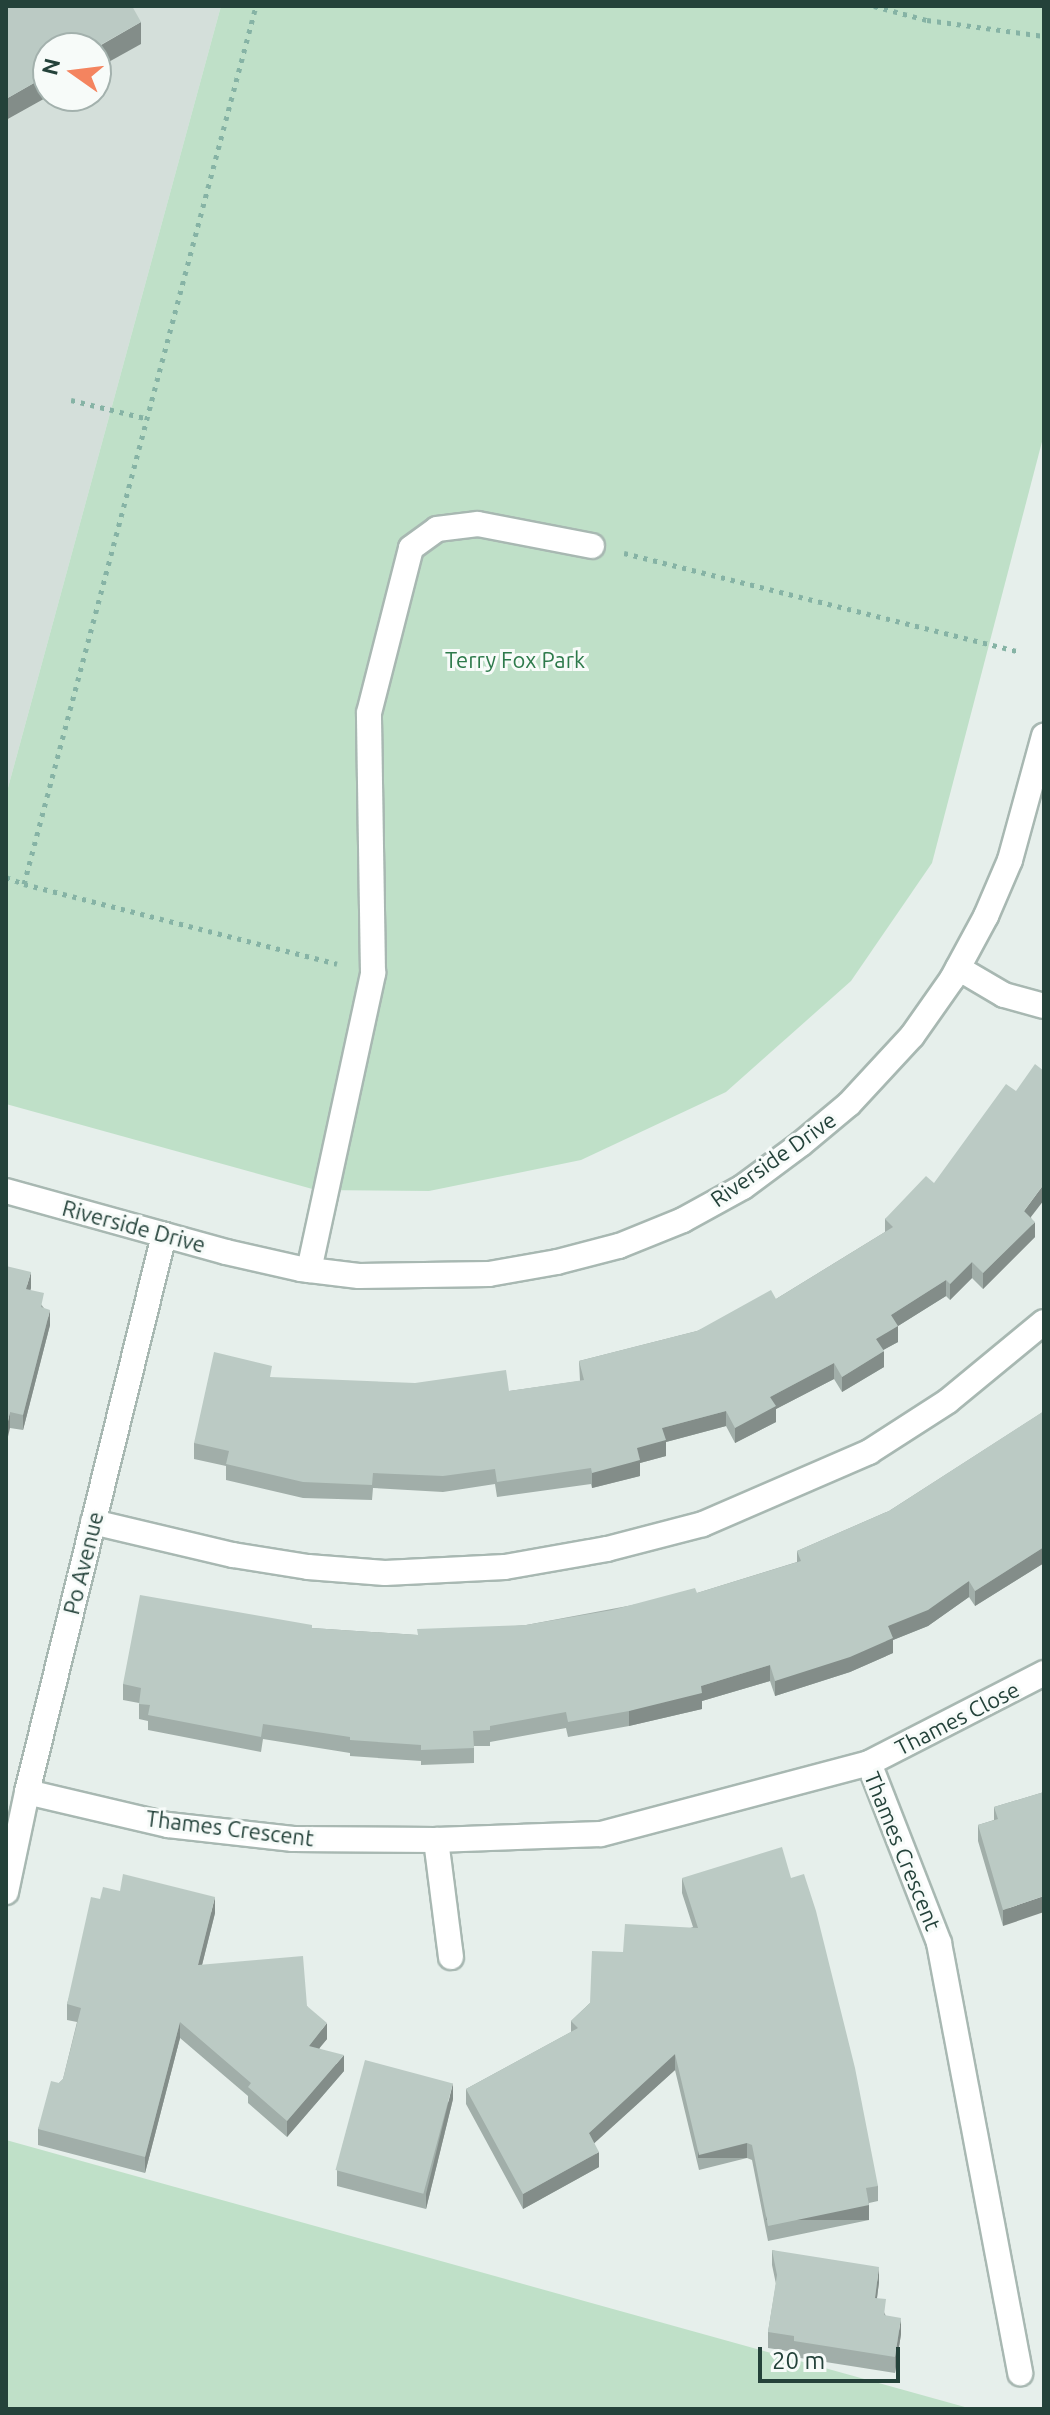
<!DOCTYPE html>
<html>
<head>
<meta charset="utf-8">
<style>
	body { margin:0 }
	#map { position:relative; width:1050px; height:2415px; overflow:hidden; background:#e6efeb; font-family:Ubuntu,sans-serif }
	div>[style] { position:absolute }
	.built>* { inset:0; background:#d4dfda }
	.green>* { inset:0; background:#bfe0c8 }
	.path>* { height:5px; margin-top:-2.5px; transform-origin:0; background:repeating-linear-gradient(90deg,#86b3a5 0 4px,transparent 0 10px) }
	.roads { filter:drop-shadow(2px 0 #a8b8b2) drop-shadow(-2px 0 #a8b8b2) drop-shadow(0 2px #a8b8b2) drop-shadow(0 -2px #a8b8b2) }
	.lane>* { height:24px; margin:-12px; padding:0 12px; transform-origin:12px; border-radius:12px; background:#fff }
	.street>* { height:24px; margin:-12px; padding:0 12px; transform-origin:12px; border-radius:12px; background:#fff }
	.secondary>* { height:24px; margin:-12px; padding:0 12px; transform-origin:12px; border-radius:12px; background:#fff }
	.wall>* { inset:0; background:#a1aea9 }
	.shaded-wall>* { inset:0; background:#838d89; transform-origin:0 0 }
	.building>* { inset:0; background:#bbcac4; transform-origin:0 0 }
	span { translate:-50% -50%; white-space:nowrap; text-align:center; line-height:1.15; -webkit-text-stroke:6px #f7fbf9; paint-order:stroke }
	.park-label { font-size:22px; color:#2d7a4b }
	.street-label { font-size:22px; color:#24423a }
	.frame { position:absolute; inset:0; border:8px solid #24423a; pointer-events:none }
	.north { position:absolute; left:32px; top:32px; width:80px; height:80px; box-sizing:border-box; background:#f7fbf9; border:2px solid #a3b1ad; border-radius:50%; rotate:284deg; font-size:22px; font-weight:700; line-height:32px; text-align:center; color:#24423a }
	.north::after { content:''; display:block; margin:auto; width:28px; height:36px; background:#f4845f; clip-path:polygon(50% 0,100% 100%,50% 72%,0 100%) }
	.scale { position:absolute; left:758px; top:2347px; width:142px; height:36px; box-sizing:border-box; border:4px solid #24423a; border-top:0; padding-left:10px; font-size:24px; line-height:28px; white-space:nowrap; color:#24423a; -webkit-text-stroke:6px #f7fbf9; paint-order:stroke }
</style>
</head>
<body>
<div id="map">
	<div class="built">
		<i style="clip-path:polygon(evenodd,6px 6px,221px 6px,6px 795px,6px 6px,48px 48px,96px 48px,96px 96px,48px 96px,48px 48px)"></i>
	</div>
	<div class="green">
		<i style="clip-path:polygon(221px 6px,1044px 6px,1044px 434px,932px 863px,851px 981px,726px 1092px,581px 1160px,429px 1191px,316px 1190px,6px 1104px,6px 795px)"></i>
		<i style="clip-path:polygon(6px 2140px,972px 2409px,6px 2409px)"></i>
	</div>
	<div class="path">
		<i style="left:874px;top:6px;width:55px;rotate:14.8deg"></i>
		<i style="left:927px;top:20px;width:118px;rotate:7.8deg"></i>
		<i style="left:71px;top:400px;width:76px;rotate:13.7deg"></i>
		<i style="left:624px;top:553px;width:406px;rotate:14deg"></i>
		<i style="left:6px;top:877px;width:19px;rotate:21deg"></i>
		<i style="left:24px;top:884px;width:908px;rotate:-75.2deg"></i>
		<i style="left:24px;top:884px;width:323px;rotate:14.3deg"></i>
	</div>
	<div class="roads">
		<div class="lane">
			<i style="left:958px;top:968px;width:53px;rotate:30.4deg"></i>
			<i style="left:1004px;top:995px;width:41px;rotate:15.4deg"></i>
			<i style="left:309px;top:1270px;width:304px;rotate:-77.8deg"></i>
			<i style="left:373px;top:973px;width:260px;rotate:-90.9deg"></i>
			<i style="left:369px;top:713px;width:170px;rotate:-75.7deg"></i>
			<i style="left:411px;top:548px;width:32px;rotate:-36deg"></i>
			<i style="left:437px;top:529px;width:41px;rotate:-7deg"></i>
			<i style="left:478px;top:524px;width:116px;rotate:10.9deg"></i>
			<i style="left:93px;top:1522px;width:144px;rotate:13.3deg"></i>
			<i style="left:233px;top:1555px;width:76px;rotate:9.1deg"></i>
			<i style="left:308px;top:1567px;width:77px;rotate:4.5deg"></i>
			<i style="left:385px;top:1573px;width:120px;rotate:-2.9deg"></i>
			<i style="left:505px;top:1567px;width:104px;rotate:-10deg"></i>
			<i style="left:607px;top:1549px;width:99px;rotate:-14.6deg"></i>
			<i style="left:703px;top:1524px;width:181px;rotate:-23.4deg"></i>
			<i style="left:869px;top:1452px;width:94px;rotate:-32.8deg"></i>
			<i style="left:948px;top:1401px;width:124px;rotate:-39.5deg"></i>
		</div>
		<div class="street">
			<i style="left:869px;top:1763px;width:193px;rotate:68.7deg"></i>
			<i style="left:939px;top:1943px;width:438px;rotate:79.3deg"></i>
			<i style="left:27px;top:1792px;width:145px;rotate:13.2deg"></i>
			<i style="left:168px;top:1825px;width:126px;rotate:6.4deg"></i>
			<i style="left:293px;top:1839px;width:143px;rotate:0.4deg"></i>
			<i style="left:436px;top:1840px;width:165px;rotate:-2.1deg"></i>
			<i style="left:601px;top:1834px;width:277px;rotate:-14.8deg"></i>
			<i style="left:869px;top:1763px;width:197px;rotate:-27.2deg"></i>
			<i style="left:436px;top:1840px;width:118px;rotate:82.7deg"></i>
			<i style="left:6px;top:1892px;width:102px;rotate:-78.1deg"></i>
			<i style="left:27px;top:1792px;width:574px;rotate:-76.18deg"></i>
		</div>
		<div class="secondary">
			<i style="left:6px;top:1191px;width:228px;rotate:15.5deg"></i>
			<i style="left:226px;top:1252px;width:77px;rotate:12.8deg"></i>
			<i style="left:301px;top:1269px;width:58px;rotate:6.9deg"></i>
			<i style="left:359px;top:1276px;width:130px;rotate:-0.9deg"></i>
			<i style="left:489px;top:1274px;width:69px;rotate:-10deg"></i>
			<i style="left:557px;top:1262px;width:64px;rotate:-14.5deg"></i>
			<i style="left:619px;top:1246px;width:69px;rotate:-22.1deg"></i>
			<i style="left:683px;top:1220px;width:68px;rotate:-28.8deg"></i>
			<i style="left:743px;top:1187px;width:72px;rotate:-36.6deg"></i>
			<i style="left:801px;top:1144px;width:62px;rotate:-39.8deg"></i>
			<i style="left:849px;top:1104px;width:93px;rotate:-47.2deg"></i>
			<i style="left:912px;top:1036px;width:70px;rotate:-54.9deg"></i>
			<i style="left:952px;top:979px;width:72px;rotate:-61.6deg"></i>
			<i style="left:986px;top:916px;width:61px;rotate:-66.8deg"></i>
			<i style="left:1010px;top:860px;width:129px;rotate:-74.7deg"></i>
		</div>
	</div>
	<div class="wall">
		<i style="clip-path:polygon(934px 1183px,1031px 1217px,1035px 1237px,983px 1289px,972px 1278px,950px 1300px,946px 1296px,898px 1326px,898px 1342px,883px 1350px,884px 1367px,842px 1392px,834px 1379px,776px 1409px,776px 1422px,735px 1443px,726px 1426px,666px 1442px,666px 1456px,640px 1463px,640px 1476px,592px 1488px,591px 1484px,497px 1497px,495px 1484px,443px 1492px,373px 1488px,372px 1500px,303px 1498px,226px 1480px,226px 1466px,194px 1459px,194px 1443px,272px 1378px,509px 1391px,580px 1381px,579px 1361px,697px 1331px,776px 1299px,885px 1232px,885px 1219px)"></i>
		<i style="clip-path:polygon(6px 1266px,31px 1288px,30px 1290px,44px 1308px,50px 1325px,23px 1430px,10px 1428px)"></i>
		<i style="clip-path:polygon(1043px 1402px,1044px 1402px,1044px 1563px,975px 1606px,969px 1597px,928px 1626px,893px 1640px,893px 1653px,850px 1672px,775px 1696px,770px 1681px,702px 1701px,702px 1709px,629px 1726px,568px 1737px,566px 1728px,490px 1742px,490px 1746px,474px 1746px,474px 1763px,421px 1765px,421px 1761px,350px 1756px,350px 1753px,263px 1739px,261px 1752px,148px 1730px,148px 1721px,139px 1719px,139px 1703px,123px 1700px,123px 1684px,312px 1628px,418px 1635px,526px 1625px,697px 1593px,797px 1562px,797px 1551px,889px 1511px,1043px 1412px)"></i>
		<i style="clip-path:polygon(1044px 1792px,1003px 1926px,978px 1841px,978px 1825px,994px 1820px,994px 1807px)"></i>
		<i style="clip-path:polygon(682px 1878px,878px 2186px,878px 2201px,869px 2203px,869px 2220px,768px 2241px,752px 2160px,747px 2158px,699px 2170px,675px 2070px,594px 2143px,599px 2167px,523px 2209px,466px 2104px,466px 2089px,571px 2032px,571px 2021px,590px 2003px,623px 1952px,693px 1927px,682px 1893px)"></i>
		<i style="clip-path:polygon(100px 1899px,215px 1913px,202px 1965px,307px 2006px,327px 2039px,319px 2048px,344px 2071px,287px 2137px,248px 2103px,248px 2096px,180px 2038px,145px 2173px,38px 2145px,38px 2129px,59px 2083px,63px 2079px,77px 2022px,67px 2020px,67px 2004px)"></i>
		<i style="clip-path:polygon(453px 2099px,426px 2209px,337px 2186px,337px 2170px)"></i>
		<i style="clip-path:polygon(772px 2250px,879px 2282px,877px 2298px,886px 2316px,901px 2334px,895px 2373px,794px 2357px,794px 2352px,768px 2348px,768px 2332px,776px 2284px,772px 2265px)"></i>
	</div>
	<div class="shaded-wall">
		<i style="clip-path:polygon(141px 22px,141px 44px,96px 69px,96px 48px)"></i>
		<i style="clip-path:polygon(48px 75px,48px 96px,49px 96px,6px 120px,6px 99px)"></i>
		<i style="clip-path:polygon(1044px 1184px,1044px 1200px,1024px 1226px,1024px 1211px)"></i>
		<i style="clip-path:polygon(1035px 1222px,1035px 1237px,983px 1289px,983px 1273px)"></i>
		<i style="clip-path:polygon(972px 1262px,972px 1278px,950px 1300px,950px 1284px)"></i>
		<i style="clip-path:polygon(31px 1272px,31px 1288px,26px 1305px,26px 1289px)"></i>
		<i style="clip-path:polygon(946px 1280px,946px 1296px,898px 1326px,898px 1342px,876px 1354px,876px 1339px,891px 1315px)"></i>
		<i style="clip-path:polygon(50px 1310px,50px 1325px,23px 1430px,23px 1415px)"></i>
		<i style="clip-path:polygon(884px 1351px,884px 1367px,842px 1392px,842px 1377px)"></i>
		<i style="clip-path:polygon(834px 1363px,834px 1379px,776px 1409px,776px 1422px,735px 1443px,735px 1428px,770px 1397px)"></i>
		<i style="clip-path:polygon(726px 1411px,726px 1426px,666px 1442px,666px 1456px,640px 1463px,640px 1476px,592px 1488px,592px 1473px,637px 1448px,662px 1428px)"></i>
		<i style="clip-path:polygon(10px 1412px,10px 1428px,6px 1445px,6px 1430px)"></i>
		<i style="clip-path:polygon(1044px 1547px,1044px 1563px,975px 1606px,975px 1591px)"></i>
		<i style="clip-path:polygon(969px 1581px,969px 1597px,928px 1626px,893px 1640px,893px 1653px,850px 1672px,775px 1696px,775px 1681px,888px 1626px)"></i>
		<i style="clip-path:polygon(770px 1665px,770px 1681px,702px 1701px,702px 1709px,629px 1726px,629px 1711px,701px 1686px)"></i>
		<i style="clip-path:polygon(1044px 1896px,1044px 1912px,1003px 1926px,1003px 1910px)"></i>
		<i style="clip-path:polygon(215px 1897px,215px 1913px,198px 1981px,198px 1965px)"></i>
		<i style="clip-path:polygon(180px 2022px,180px 2038px,145px 2173px,145px 2157px)"></i>
		<i style="clip-path:polygon(327px 2023px,327px 2039px,309px 2061px,309px 2046px)"></i>
		<i style="clip-path:polygon(675px 2054px,675px 2070px,589px 2148px,589px 2133px)"></i>
		<i style="clip-path:polygon(344px 2055px,344px 2071px,287px 2137px,287px 2121px)"></i>
		<i style="clip-path:polygon(453px 2083px,453px 2099px,426px 2209px,426px 2194px)"></i>
		<i style="left:747px;top:2143px;width:15px;height:49px;rotate:90deg"></i>
		<i style="clip-path:polygon(599px 2152px,599px 2167px,523px 2209px,523px 2194px)"></i>
		<i style="left:869px;top:2205px;width:15px;height:103px;rotate:90deg"></i>
		<i style="clip-path:polygon(879px 2267px,879px 2282px,875px 2313px,875px 2298px)"></i>
		<i style="clip-path:polygon(901px 2318px,901px 2334px,895px 2373px,895px 2357px)"></i>
	</div>
	<div class="building">
		<i style="clip-path:polygon(6px 6px,132px 6px,141px 22px,95px 48px,48px 48px,48px 75px,6px 99px)"></i>
		<i style="clip-path:polygon(1035px 1064px,1044px 1071px,1044px 1184px,1024px 1211px,1035px 1222px,983px 1273px,972px 1262px,950px 1284px,946px 1280px,891px 1315px,898px 1326px,876px 1339px,884px 1351px,842px 1377px,834px 1363px,770px 1397px,776px 1406px,735px 1428px,726px 1411px,662px 1428px,666px 1440px,637px 1448px,640px 1460px,592px 1473px,591px 1468px,497px 1482px,495px 1469px,443px 1476px,373px 1473px,372px 1485px,303px 1482px,226px 1464px,229px 1451px,194px 1443px,214px 1352px,272px 1366px,270px 1377px,415px 1383px,506px 1370px,509px 1391px,584px 1380px,579px 1361px,697px 1331px,771px 1290px,776px 1299px,893px 1227px,885px 1219px,926px 1176px,934px 1183px,1006px 1084px,1016px 1091px)"></i>
		<i style="clip-path:polygon(6px 1266px,31px 1272px,26px 1289px,44px 1293px,41px 1307px,50px 1310px,23px 1415px,10px 1412px,6px 1430px)"></i>
		<i style="clip-path:polygon(1044px 1411px,1044px 1547px,975px 1591px,969px 1581px,928px 1610px,888px 1626px,893px 1638px,850px 1657px,775px 1681px,770px 1665px,701px 1686px,702px 1693px,629px 1711px,568px 1722px,566px 1712px,490px 1726px,490px 1730px,473px 1731px,474px 1748px,421px 1750px,421px 1745px,350px 1740px,350px 1737px,263px 1724px,261px 1737px,148px 1715px,150px 1705px,139px 1704px,141px 1688px,123px 1684px,140px 1595px,312px 1625px,312px 1628px,418px 1635px,417px 1629px,526px 1625px,612px 1610px,695px 1588px,697px 1593px,801px 1561px,797px 1551px,889px 1511px)"></i>
		<i style="clip-path:polygon(1044px 1792px,1044px 1896px,1003px 1910px,978px 1825px,998px 1819px,994px 1807px)"></i>
		<i style="clip-path:polygon(782px 1847px,791px 1878px,804px 1874px,816px 1911px,855px 2068px,878px 2186px,866px 2188px,869px 2205px,768px 2226px,752px 2145px,747px 2143px,699px 2155px,675px 2054px,589px 2133px,599px 2152px,523px 2194px,466px 2089px,578px 2028px,571px 2021px,590px 2003px,592px 1951px,623px 1952px,625px 1924px,698px 1928px,682px 1878px)"></i>
		<i style="clip-path:polygon(123px 1874px,215px 1897px,198px 1965px,303px 1956px,307px 2006px,327px 2023px,309px 2046px,344px 2055px,287px 2121px,248px 2087px,251px 2083px,180px 2022px,145px 2157px,38px 2129px,51px 2081px,59px 2083px,63px 2079px,81px 2008px,67px 2004px,91px 1897px,100px 1899px,103px 1887px,120px 1891px)"></i>
		<i style="left:365px;top:2060px;width:91px;height:114px;rotate:15deg"></i>
		<i style="clip-path:polygon(772px 2250px,879px 2267px,875px 2298px,886px 2299px,884px 2315px,901px 2318px,895px 2357px,794px 2341px,794px 2336px,768px 2332px,777px 2275px)"></i>
	</div>
	<div class="park-label">
		<span style="left:515px;top:660px">Terry Fox Park</span>
	</div>
	<div class="street-label">
		<span style="left:773px;top:1159px;rotate:-35deg">Riverside Drive</span>
		<span style="left:134px;top:1226px;rotate:15deg">Riverside Drive</span>
		<span style="left:83px;top:1563px;rotate:-76deg">Po Avenue</span>
		<span style="left:957px;top:1718px;rotate:-27deg">Thames Close</span>
		<span style="left:230px;top:1828px;rotate:7deg">Thames Crescent</span>
		<span style="left:903px;top:1851px;rotate:68deg">Thames Crescent</span>
	</div>
	<div class="frame"></div>
	<div class="north">N</div>
	<div class="scale">20 m</div>
</div>
</body>
</html>
